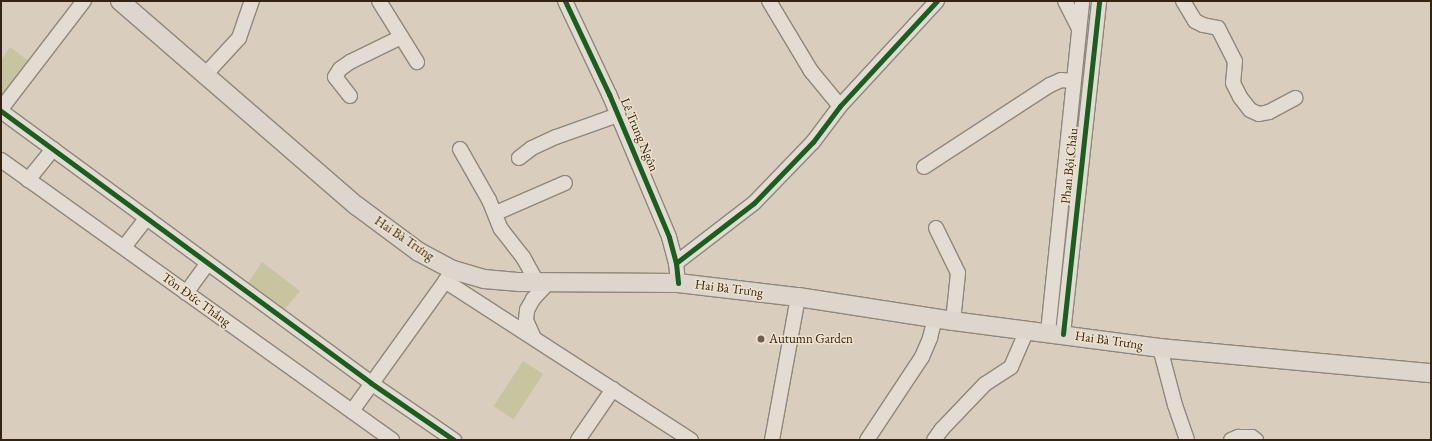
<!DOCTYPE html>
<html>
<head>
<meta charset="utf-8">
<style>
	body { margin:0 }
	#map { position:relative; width:1432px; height:441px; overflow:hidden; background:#d9cebd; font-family:"EB Garamond",serif }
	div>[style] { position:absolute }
	.green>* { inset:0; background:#c7c4a0; transform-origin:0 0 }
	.roads { filter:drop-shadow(1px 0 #8f877c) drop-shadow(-1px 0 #8f877c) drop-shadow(0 1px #8f877c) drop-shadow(0 -1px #8f877c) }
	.minor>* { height:14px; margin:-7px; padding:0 7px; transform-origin:7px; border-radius:7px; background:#e2dcd3 }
	.major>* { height:18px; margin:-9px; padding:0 9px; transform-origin:9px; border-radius:9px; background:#dcd6cc }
	.cycleway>* { height:5px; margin:-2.5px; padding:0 2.5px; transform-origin:2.5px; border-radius:2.5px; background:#1b5e20 }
	.dots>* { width:11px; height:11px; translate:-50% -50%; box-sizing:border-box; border:2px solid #efe2cc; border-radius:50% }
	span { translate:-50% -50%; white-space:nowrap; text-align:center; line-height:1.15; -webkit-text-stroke:3px #efe2cc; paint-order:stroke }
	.street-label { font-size:13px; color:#322312 }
	.poi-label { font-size:13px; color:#322312 }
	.left { translate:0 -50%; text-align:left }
	.frame { position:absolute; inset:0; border:2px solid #322312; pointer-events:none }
</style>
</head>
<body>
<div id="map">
	<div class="green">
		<i style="clip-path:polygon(10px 47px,30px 62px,1px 100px,1px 61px)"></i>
		<i style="clip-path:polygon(262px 262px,300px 291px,283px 311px,246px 286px)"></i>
		<i style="left:523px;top:361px;width:24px;height:54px;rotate:33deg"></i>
	</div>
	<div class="roads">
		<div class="minor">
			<i style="left:379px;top:1px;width:72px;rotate:58.1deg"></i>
			<i style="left:565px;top:1px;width:103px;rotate:64.7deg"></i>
			<i style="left:609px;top:94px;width:155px;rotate:67.2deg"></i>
			<i style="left:669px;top:237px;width:27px;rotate:75deg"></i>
			<i style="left:676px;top:263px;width:20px;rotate:84deg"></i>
			<i style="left:769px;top:1px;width:82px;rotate:59deg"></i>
			<i style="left:811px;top:71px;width:45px;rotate:50.4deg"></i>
			<i style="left:1065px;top:1px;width:30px;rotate:63deg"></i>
			<i style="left:1183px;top:1px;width:23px;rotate:59deg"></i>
			<i style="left:1195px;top:21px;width:9px;rotate:27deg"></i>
			<i style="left:1203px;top:25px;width:15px;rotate:11deg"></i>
			<i style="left:1218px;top:28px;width:37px;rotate:63deg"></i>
			<i style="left:1235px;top:61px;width:22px;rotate:95deg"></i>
			<i style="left:1233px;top:83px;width:16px;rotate:63deg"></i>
			<i style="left:1240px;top:97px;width:16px;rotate:52deg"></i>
			<i style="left:1250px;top:110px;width:10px;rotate:24deg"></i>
			<i style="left:1259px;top:114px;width:10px;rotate:-11deg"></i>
			<i style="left:1269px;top:112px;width:30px;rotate:-28deg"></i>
			<i style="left:204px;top:76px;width:52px;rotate:-47.4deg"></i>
			<i style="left:239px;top:38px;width:39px;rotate:-71deg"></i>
			<i style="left:350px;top:96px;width:24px;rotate:-128deg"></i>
			<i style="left:335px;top:77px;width:9px;rotate:-58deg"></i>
			<i style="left:340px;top:69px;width:12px;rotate:-35deg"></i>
			<i style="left:350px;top:62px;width:57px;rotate:-26.1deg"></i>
			<i style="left:1px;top:109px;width:136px;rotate:-52.5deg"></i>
			<i style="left:1px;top:111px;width:459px;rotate:36.3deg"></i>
			<i style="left:371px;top:383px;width:101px;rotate:34.5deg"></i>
			<i style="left:460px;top:149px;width:59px;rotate:60.4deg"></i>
			<i style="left:489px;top:200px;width:31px;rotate:68deg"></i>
			<i style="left:501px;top:229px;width:36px;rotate:52deg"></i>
			<i style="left:523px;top:257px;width:29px;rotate:61deg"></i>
			<i style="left:519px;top:158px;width:16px;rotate:-38deg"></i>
			<i style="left:532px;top:148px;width:26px;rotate:-25deg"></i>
			<i style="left:556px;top:137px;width:66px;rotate:-19.5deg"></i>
			<i style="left:1px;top:160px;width:481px;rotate:35.6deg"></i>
			<i style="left:924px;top:167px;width:150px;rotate:-33.1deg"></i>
			<i style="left:1050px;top:85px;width:12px;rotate:-24deg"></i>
			<i style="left:1061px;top:80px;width:12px;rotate:5deg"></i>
			<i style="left:28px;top:180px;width:40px;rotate:-51deg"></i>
			<i style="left:496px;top:213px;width:75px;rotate:-23.5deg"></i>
			<i style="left:936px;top:228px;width:50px;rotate:63.9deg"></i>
			<i style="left:958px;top:273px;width:48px;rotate:95.9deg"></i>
			<i style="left:124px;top:247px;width:37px;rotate:-52deg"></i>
			<i style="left:676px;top:263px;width:98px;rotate:-37.6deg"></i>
			<i style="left:754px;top:203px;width:85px;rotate:-46deg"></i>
			<i style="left:813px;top:142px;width:45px;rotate:-53.1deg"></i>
			<i style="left:840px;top:106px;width:143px;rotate:-47.3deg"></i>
			<i style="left:445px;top:281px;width:293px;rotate:32.9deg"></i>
			<i style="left:186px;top:293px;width:37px;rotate:-54deg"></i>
			<i style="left:1048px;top:332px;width:333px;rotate:-84.1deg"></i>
			<i style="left:1063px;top:334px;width:335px;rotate:-83.8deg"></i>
			<i style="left:534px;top:338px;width:20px;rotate:-114deg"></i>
			<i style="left:526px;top:320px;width:10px;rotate:-84deg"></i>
			<i style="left:527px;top:310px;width:13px;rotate:-61deg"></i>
			<i style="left:533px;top:299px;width:23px;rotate:-47deg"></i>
			<i style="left:1160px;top:348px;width:59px;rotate:75.3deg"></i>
			<i style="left:1175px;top:405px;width:37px;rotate:71deg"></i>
			<i style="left:352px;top:411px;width:170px;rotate:-54.3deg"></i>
			<i style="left:578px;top:440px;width:62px;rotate:-55.5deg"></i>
			<i style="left:772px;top:440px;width:145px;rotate:-79.7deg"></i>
			<i style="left:867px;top:440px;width:100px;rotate:-56.5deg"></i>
			<i style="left:922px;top:357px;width:21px;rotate:-67deg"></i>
			<i style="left:930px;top:338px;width:21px;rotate:-76deg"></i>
			<i style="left:934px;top:440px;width:14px;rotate:-54deg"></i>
			<i style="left:942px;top:429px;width:62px;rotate:-46.3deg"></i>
			<i style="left:985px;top:384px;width:31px;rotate:-33deg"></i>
			<i style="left:1011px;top:367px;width:40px;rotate:-66.6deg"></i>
			<i style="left:1231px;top:440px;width:8px;rotate:-23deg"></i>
			<i style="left:1238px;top:437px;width:14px"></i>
			<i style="left:1252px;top:437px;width:5px;rotate:37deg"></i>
		</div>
		<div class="major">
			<i style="left:120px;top:1px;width:313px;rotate:40.9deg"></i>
			<i style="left:357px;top:206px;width:77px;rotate:36.6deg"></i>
			<i style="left:419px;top:252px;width:38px;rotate:28deg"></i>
			<i style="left:453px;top:270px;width:32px;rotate:16deg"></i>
			<i style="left:484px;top:279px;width:36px;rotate:5deg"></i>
			<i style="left:520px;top:282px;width:158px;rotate:0.4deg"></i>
			<i style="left:678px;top:283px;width:121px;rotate:6.7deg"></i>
			<i style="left:798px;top:297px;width:157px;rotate:8.8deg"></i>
			<i style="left:953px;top:321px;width:209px;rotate:7.4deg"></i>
			<i style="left:1160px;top:348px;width:272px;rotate:5.3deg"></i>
		</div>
	</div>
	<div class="cycleway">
		<i style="left:565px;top:1px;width:103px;rotate:64.7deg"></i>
		<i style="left:609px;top:94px;width:155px;rotate:67.2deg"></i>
		<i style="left:669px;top:237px;width:27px;rotate:75deg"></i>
		<i style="left:676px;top:263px;width:20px;rotate:84deg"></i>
		<i style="left:1px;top:111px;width:459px;rotate:36.3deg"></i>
		<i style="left:371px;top:383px;width:101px;rotate:34.5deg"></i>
		<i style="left:676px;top:263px;width:98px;rotate:-37.6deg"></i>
		<i style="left:754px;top:203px;width:85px;rotate:-46deg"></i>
		<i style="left:813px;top:142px;width:45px;rotate:-53.1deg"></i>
		<i style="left:840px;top:106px;width:143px;rotate:-47.3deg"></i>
		<i style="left:1063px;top:334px;width:335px;rotate:-83.8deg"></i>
	</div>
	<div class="dots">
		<i style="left:761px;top:339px;background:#6c5f4e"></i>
	</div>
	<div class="street-label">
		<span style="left:639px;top:135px;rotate:67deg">Lê Trung Ngôn</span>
		<span style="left:1070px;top:166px;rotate:-84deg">Phan Bội Châu</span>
		<span style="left:404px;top:239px;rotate:34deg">Hai Bà Trưng</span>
		<span style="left:729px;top:289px;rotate:7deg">Hai Bà Trưng</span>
		<span style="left:196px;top:300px;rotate:36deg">Tôn Đức Thắng</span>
		<span style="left:1109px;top:341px;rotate:8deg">Hai Bà Trưng</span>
	</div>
	<div class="poi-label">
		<span class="left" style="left:769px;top:339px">Autumn Garden</span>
	</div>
	<div class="frame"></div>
</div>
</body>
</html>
